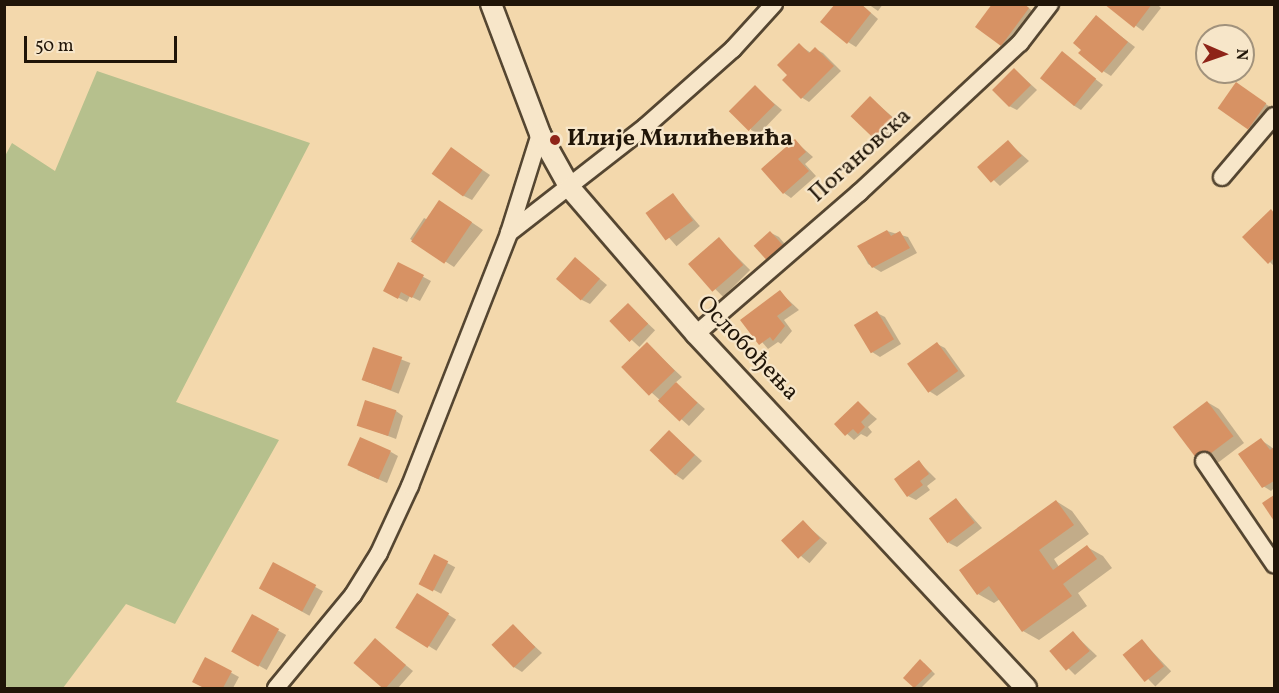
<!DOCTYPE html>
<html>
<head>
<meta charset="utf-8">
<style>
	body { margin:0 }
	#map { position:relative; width:1279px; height:693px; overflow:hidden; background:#f3d8ac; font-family:Vollkorn,serif }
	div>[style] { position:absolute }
	.green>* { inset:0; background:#b6c08d }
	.shadow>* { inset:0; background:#0003; transform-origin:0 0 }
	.building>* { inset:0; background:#d79264; transform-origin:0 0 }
	.roads { filter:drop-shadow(2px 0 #554631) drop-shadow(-2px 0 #554631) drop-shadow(0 2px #554631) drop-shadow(0 -2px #554631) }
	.minor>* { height:16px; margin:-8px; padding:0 8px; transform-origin:8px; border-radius:8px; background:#f7e6c9 }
	.tertiary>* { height:20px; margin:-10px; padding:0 10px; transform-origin:10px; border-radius:10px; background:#f7e6c9 }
	.dots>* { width:16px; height:16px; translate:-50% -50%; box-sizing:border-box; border:3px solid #f7e6c9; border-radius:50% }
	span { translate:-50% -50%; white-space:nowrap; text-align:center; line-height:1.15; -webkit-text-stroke:4.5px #f7e6c9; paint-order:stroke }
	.poi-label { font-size:24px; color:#201508; font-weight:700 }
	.left { translate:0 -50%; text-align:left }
	.street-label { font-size:24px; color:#201508 }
	.frame { position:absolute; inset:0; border:6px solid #201508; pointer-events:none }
	.north { position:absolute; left:1195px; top:24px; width:60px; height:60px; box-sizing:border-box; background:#f7e6c9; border:2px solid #a1927c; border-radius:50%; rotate:92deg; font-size:16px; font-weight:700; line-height:24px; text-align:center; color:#201508 }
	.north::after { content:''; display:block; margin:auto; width:21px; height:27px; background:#8f2418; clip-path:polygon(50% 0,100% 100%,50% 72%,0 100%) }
	.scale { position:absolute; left:24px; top:36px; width:153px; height:27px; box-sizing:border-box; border:3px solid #201508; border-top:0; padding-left:8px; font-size:18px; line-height:21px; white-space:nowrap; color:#201508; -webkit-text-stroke:4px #f7e6c9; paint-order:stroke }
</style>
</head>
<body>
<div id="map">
	<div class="green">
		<i style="clip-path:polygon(97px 71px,310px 143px,176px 402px,279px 440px,175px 624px,126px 604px,63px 688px,13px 688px,4px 686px,5px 156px,12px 143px,55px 171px)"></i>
	</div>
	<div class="shadow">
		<i style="clip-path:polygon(861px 4px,878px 19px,856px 47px,848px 42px)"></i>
		<i style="clip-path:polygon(868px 4px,883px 4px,878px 11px)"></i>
		<i style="clip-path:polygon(1024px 4px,1036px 14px,1010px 50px,977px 27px)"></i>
		<i style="clip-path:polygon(1106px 4px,1157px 4px,1161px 8px,1143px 31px)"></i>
		<i style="clip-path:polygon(1096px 17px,1135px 47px,1111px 76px,1103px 71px)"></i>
		<i style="clip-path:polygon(799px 45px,811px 53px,815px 49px,823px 53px,841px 71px,809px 102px,801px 97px,789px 75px)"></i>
		<i style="clip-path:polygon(1062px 53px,1103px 85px,1081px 110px,1073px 105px)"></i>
		<i style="clip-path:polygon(1014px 69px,1037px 90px,1017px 110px,1009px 106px)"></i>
		<i style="clip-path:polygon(755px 87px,782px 110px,759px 134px,751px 130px)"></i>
		<i style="clip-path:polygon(1244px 89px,1273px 109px,1256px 132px,1220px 108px)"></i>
		<i style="left:870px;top:98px;width:39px;height:25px;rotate:40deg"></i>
		<i style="clip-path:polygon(795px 141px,813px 157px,805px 164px,816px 176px,791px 198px,784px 193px)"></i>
		<i style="clip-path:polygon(1008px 142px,1029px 161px,1000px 186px,980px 167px)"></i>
		<i style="clip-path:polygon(452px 149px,490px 175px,472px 200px,464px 196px)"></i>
		<i style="left:673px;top:195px;width:41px;height:31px;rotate:49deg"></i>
		<i style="clip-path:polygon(452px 209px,483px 230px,454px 267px,410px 239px,424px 218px,428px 220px)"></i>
		<i style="clip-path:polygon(1271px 211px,1274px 213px,1274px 266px,1244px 237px)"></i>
		<i style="clip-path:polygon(887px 231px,908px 237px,917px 253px,881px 272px,868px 264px,859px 247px)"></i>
		<i style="clip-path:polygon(771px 233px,779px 237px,793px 254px,756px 246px)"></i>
		<i style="left:719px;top:239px;width:44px;height:38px;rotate:45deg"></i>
		<i style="clip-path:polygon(576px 259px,607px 285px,590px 304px,582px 300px)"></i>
		<i style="clip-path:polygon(399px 264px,431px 281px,420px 301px,410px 296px,407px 302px,393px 295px)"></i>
		<i style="clip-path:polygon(780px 292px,799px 310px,784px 320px,792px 331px,781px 344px,778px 342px,768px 349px,743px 320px)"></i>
		<i style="left:628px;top:305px;width:37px;height:23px;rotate:43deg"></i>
		<i style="clip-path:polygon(877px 313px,885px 317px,901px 344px,880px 357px,872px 352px)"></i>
		<i style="clip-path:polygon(647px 344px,682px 377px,675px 383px,705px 409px,689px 426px,623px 367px)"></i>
		<i style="clip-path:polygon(937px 344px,945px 348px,965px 376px,937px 396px,929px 391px)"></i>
		<i style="left:374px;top:349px;width:39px;height:33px;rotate:21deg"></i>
		<i style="clip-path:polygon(1207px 402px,1219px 409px,1244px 443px,1211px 468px,1199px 461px)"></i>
		<i style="clip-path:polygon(858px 403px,877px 419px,868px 427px,872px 432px,867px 437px,861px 434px,854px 440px,836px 424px)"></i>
		<i style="clip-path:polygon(396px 411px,403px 416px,396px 439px,359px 425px)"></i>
		<i style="clip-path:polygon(669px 431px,702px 461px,683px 480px,676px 475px)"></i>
		<i style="clip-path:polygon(1261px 440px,1274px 449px,1274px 488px,1271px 491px,1263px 486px)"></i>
		<i style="clip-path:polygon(391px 452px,398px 456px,387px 483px,357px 470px)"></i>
		<i style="clip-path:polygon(919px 462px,936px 479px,927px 486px,930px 490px,916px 500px,908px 496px)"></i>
		<i style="clip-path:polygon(956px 499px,982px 528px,957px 547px,949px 543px)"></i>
		<i style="clip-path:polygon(1056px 501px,1072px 511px,1089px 534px,1054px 559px,1059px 567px,1087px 547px,1103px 556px,1112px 568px,1078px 593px,1087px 606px,1039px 640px,1023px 631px,1000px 599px,994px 603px,978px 594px)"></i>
		<i style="left:803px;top:522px;width:32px;height:27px;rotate:41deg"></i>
		<i style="left:434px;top:556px;width:24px;height:30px;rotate:28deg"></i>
		<i style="left:274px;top:564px;width:56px;height:28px;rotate:29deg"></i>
		<i style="left:417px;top:595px;width:46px;height:37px;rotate:32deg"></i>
		<i style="left:252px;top:616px;width:39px;height:40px;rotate:29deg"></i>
		<i style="clip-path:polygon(513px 626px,542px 653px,522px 672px,514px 667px)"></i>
		<i style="clip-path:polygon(1073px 633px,1097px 656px,1075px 675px,1051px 651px)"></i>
		<i style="clip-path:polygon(375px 640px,413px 671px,398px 688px,385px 688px,355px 663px)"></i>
		<i style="left:1142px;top:641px;width:42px;height:22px;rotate:46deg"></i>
		<i style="clip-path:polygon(206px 659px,239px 677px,233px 688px,206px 688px,194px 681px)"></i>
		<i style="clip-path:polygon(924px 663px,935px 674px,921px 688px,916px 688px,905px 678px)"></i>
	</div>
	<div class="building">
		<i style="clip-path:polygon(835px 4px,861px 4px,871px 13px,847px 44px,820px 22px)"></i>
		<i style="clip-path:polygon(992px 4px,1024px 4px,1029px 8px,1001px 46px,975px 27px)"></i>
		<i style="clip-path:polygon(1104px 4px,1152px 4px,1134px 28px)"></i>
		<i style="clip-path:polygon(1096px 15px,1128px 42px,1102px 73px,1078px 53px,1081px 50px,1073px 43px)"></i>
		<i style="clip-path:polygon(799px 43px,809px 53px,815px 47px,834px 66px,801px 99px,782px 80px,787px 75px,777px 65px)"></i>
		<i style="left:1062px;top:51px;width:44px;height:35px;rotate:39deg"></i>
		<i style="left:1014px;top:68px;width:24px;height:31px;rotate:45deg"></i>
		<i style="left:1236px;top:82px;width:37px;height:32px;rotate:35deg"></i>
		<i style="left:755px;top:85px;width:28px;height:37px;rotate:45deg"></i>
		<i style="left:870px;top:96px;width:32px;height:28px;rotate:44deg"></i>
		<i style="clip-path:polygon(795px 139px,806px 152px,798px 159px,809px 171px,783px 194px,761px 169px)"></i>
		<i style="left:1008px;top:140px;width:21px;height:41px;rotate:49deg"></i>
		<i style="left:451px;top:147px;width:39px;height:33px;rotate:36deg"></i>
		<i style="left:673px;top:193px;width:34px;height:34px;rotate:54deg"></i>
		<i style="left:439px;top:200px;width:40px;height:50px;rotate:34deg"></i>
		<i style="clip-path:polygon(1271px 209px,1274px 213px,1274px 258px,1268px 264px,1242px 237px)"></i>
		<i style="clip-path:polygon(887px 230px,891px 236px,900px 231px,910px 248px,872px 268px,857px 246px)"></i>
		<i style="left:770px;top:231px;width:24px;height:22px;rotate:48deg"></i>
		<i style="left:719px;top:237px;width:37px;height:41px;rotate:49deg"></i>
		<i style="left:575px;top:257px;width:33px;height:29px;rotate:41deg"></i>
		<i style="clip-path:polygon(398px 262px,424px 275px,412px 298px,401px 292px,398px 299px,383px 291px)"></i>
		<i style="clip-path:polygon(780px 290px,792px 305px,777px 316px,785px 326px,773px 341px,770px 337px,759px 345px,740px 320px)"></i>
		<i style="left:628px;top:303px;width:29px;height:26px;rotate:46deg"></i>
		<i style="left:877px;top:311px;width:33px;height:27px;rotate:59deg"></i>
		<i style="left:647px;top:342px;width:40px;height:36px;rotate:46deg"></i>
		<i style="left:937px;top:342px;width:36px;height:37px;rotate:54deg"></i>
		<i style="left:373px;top:347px;width:31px;height:35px;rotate:19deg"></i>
		<i style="left:676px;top:382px;width:30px;height:26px;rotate:44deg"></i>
		<i style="left:365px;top:400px;width:33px;height:27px;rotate:18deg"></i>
		<i style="clip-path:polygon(858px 401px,870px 413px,861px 422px,865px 427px,858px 434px,853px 429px,845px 436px,834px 424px)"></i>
		<i style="left:1207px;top:401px;width:44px;height:43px;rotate:53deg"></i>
		<i style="left:669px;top:430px;width:36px;height:28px;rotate:44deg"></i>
		<i style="left:360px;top:437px;width:34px;height:31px;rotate:24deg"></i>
		<i style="clip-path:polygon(1261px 438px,1270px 450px,1274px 447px,1274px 481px,1262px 488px,1238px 454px)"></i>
		<i style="clip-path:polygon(919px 460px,929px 474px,920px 481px,923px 485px,907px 497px,894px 479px)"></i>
		<i style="clip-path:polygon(1274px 495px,1274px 521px,1262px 503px)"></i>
		<i style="left:956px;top:498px;width:31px;height:34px;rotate:53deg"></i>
		<i style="clip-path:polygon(1056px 500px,1074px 525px,1039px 550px,1053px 570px,1087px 545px,1097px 559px,1063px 584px,1072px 596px,1022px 632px,989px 586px,977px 595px,959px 570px)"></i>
		<i style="left:803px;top:520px;width:25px;height:30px;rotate:47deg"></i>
		<i style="left:434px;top:554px;width:16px;height:34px;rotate:27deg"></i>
		<i style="left:273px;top:562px;width:49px;height:30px;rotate:28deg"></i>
		<i style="left:417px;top:593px;width:38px;height:41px;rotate:32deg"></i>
		<i style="left:252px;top:614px;width:31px;height:43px;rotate:29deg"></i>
		<i style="left:513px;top:624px;width:32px;height:30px;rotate:46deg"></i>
		<i style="left:1073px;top:631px;width:26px;height:31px;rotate:50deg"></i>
		<i style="left:375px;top:638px;width:41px;height:33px;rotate:41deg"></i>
		<i style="left:1142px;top:639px;width:35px;height:25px;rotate:51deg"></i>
		<i style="clip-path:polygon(205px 657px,232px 671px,223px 688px,204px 688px,192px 682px)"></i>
		<i style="clip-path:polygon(920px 659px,932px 671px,914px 688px,903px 678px)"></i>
	</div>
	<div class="roads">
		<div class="minor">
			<i style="left:1222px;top:177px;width:80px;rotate:-49.6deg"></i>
			<i style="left:509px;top:233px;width:172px;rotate:-37.9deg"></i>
			<i style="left:645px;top:127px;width:118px;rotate:-41.6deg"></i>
			<i style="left:733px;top:49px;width:61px;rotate:-47.7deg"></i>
			<i style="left:696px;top:334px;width:216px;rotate:-40.9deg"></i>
			<i style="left:859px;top:193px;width:220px;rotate:-43deg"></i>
			<i style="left:1020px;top:43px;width:49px;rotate:-52.4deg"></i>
			<i style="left:1204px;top:461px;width:125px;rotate:55.8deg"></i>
			<i style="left:276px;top:688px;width:121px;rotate:-50.4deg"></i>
			<i style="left:353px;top:595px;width:49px;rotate:-58.2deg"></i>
			<i style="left:379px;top:553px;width:74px;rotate:-65.2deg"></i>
			<i style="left:410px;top:486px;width:272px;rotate:-68.6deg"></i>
			<i style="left:509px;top:233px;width:104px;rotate:-72.6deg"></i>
		</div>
		<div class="tertiary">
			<i style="left:491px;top:4px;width:139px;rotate:69.3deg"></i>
			<i style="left:540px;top:134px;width:62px;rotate:60.9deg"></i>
			<i style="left:570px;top:188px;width:193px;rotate:49.2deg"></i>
			<i style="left:696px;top:334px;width:484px;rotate:47deg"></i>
		</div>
	</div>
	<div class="dots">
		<i style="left:555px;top:140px;background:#8f2418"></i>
	</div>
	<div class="poi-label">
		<span class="left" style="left:567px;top:140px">Илије Милићевића</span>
	</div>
	<div class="street-label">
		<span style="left:861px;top:156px;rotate:-42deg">Погановска</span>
		<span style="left:747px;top:349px;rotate:46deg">Ослобођења</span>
	</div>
	<div class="frame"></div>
	<div class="north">N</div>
	<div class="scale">50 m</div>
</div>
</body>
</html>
